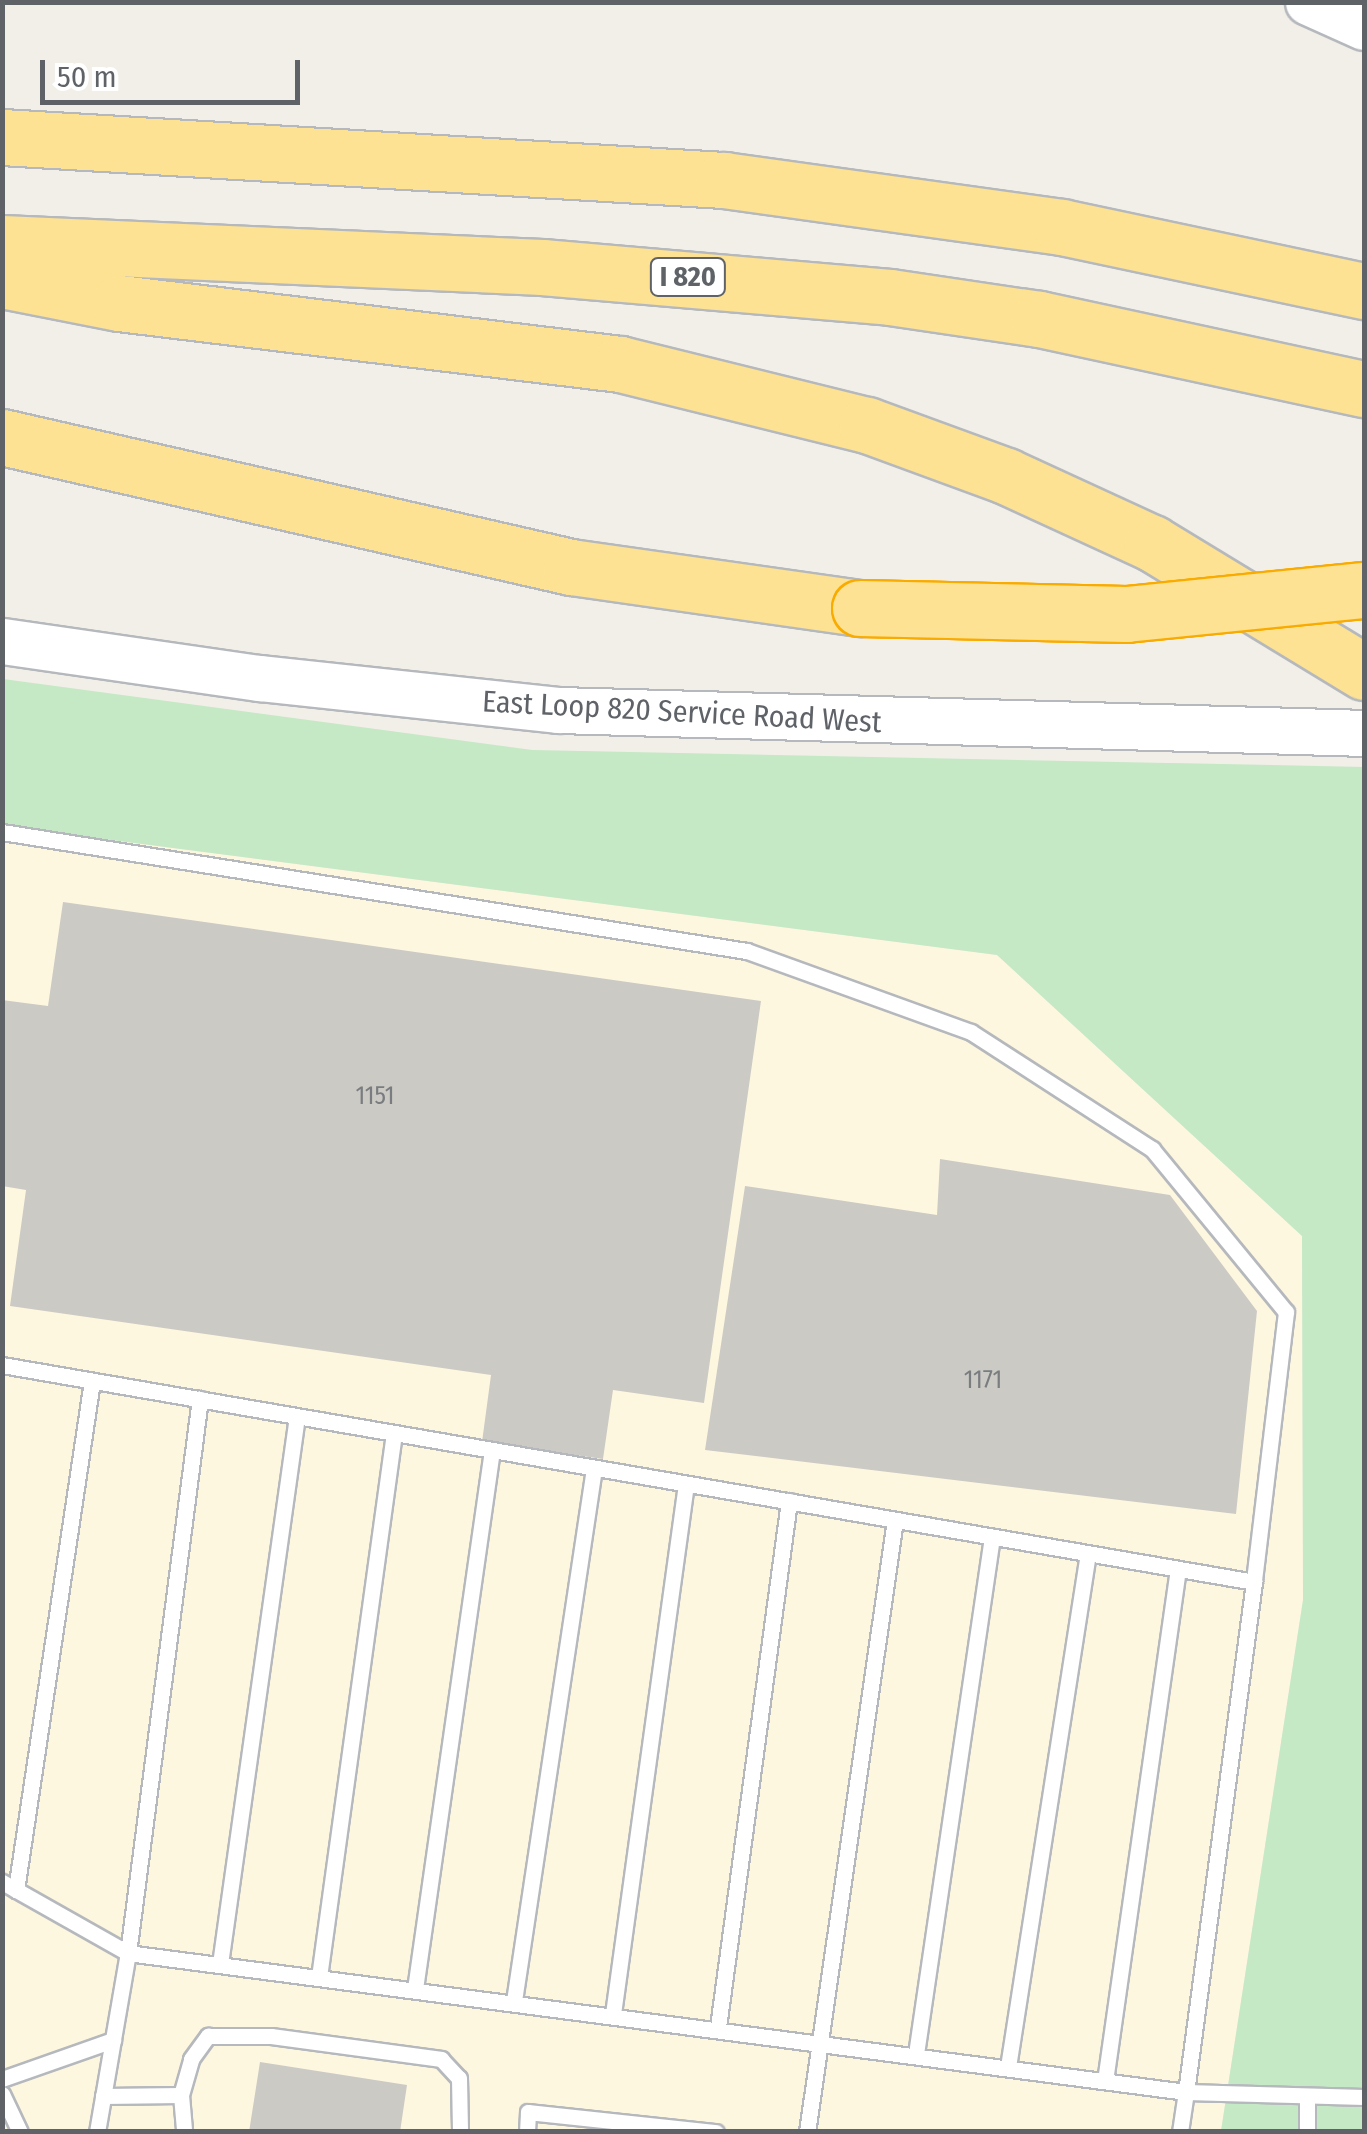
<!DOCTYPE html>
<html>
<head>
<meta charset="utf-8">
<style>
	body { margin:0 }
	#map { position:relative; width:1367px; height:2134px; overflow:hidden; background:#f1efe8; font-family:"Fira Sans Condensed",sans-serif }
	div>[style] { position:absolute }
	.commercial>* { inset:0; background:#fef7e0 }
	.green>* { inset:0; background:#c5e8c5 }
	.building>* { inset:0; background:#cccac5 }
	.roads { filter:drop-shadow(2px 0 #b5b8bc) drop-shadow(-2px 0 #b5b8bc) drop-shadow(0 2px #b5b8bc) drop-shadow(0 -2px #b5b8bc) }
	.service>* { height:15px; margin:-7.5px; padding:0 7.5px; transform-origin:7.5px; border-radius:7.5px; background:#fff }
	.secondary>* { height:45px; margin:-22.5px; padding:0 22.5px; transform-origin:22.5px; border-radius:22.5px; background:#fff }
	.motorway>* { height:55px; margin:-27.5px; padding:0 27.5px; transform-origin:27.5px; border-radius:27.5px; background:#fde293 }
	.bridges { filter:drop-shadow(2px 0 #f9ab00) drop-shadow(-2px 0 #f9ab00) drop-shadow(0 2px #f9ab00) drop-shadow(0 -2px #f9ab00) }
	.motorway-bridge>* { height:55px; margin:-27.5px; padding:0 27.5px; transform-origin:27.5px; border-radius:27.5px; background:#fde293 }
	span { translate:-50% -50%; white-space:nowrap; text-align:center; line-height:1.15; -webkit-text-stroke:8px #fff; paint-order:stroke }
	.number-label { font-size:25px; color:#7a7d7f }
	.number-label span { -webkit-text-stroke-width:0 }
	.shield-label span { padding:2px 8px; background:#fff; border:2px solid; border-radius:8px; -webkit-text-stroke-width:0 }
	.shield-label { font-size:28px; color:#5f6368; font-weight:700 }
	.street-label { font-size:30px; color:#5f6368 }
	.frame { position:absolute; inset:0; border:5px solid #5f6368; pointer-events:none }
	.scale { position:absolute; left:40px; top:60px; width:260px; height:45px; box-sizing:border-box; border:5px solid #5f6368; border-top:0; padding-left:12px; font-size:30px; line-height:35px; white-space:nowrap; color:#5f6368; -webkit-text-stroke:8px #fff; paint-order:stroke }
</style>
</head>
<body>
<div id="map">
	<div class="commercial">
		<i style="clip-path:polygon(3px 826px,997px 955px,1302px 1236px,1303px 1600px,1221px 2131px,3px 2132px)"></i>
	</div>
	<div class="green">
		<i style="clip-path:polygon(3px 679px,532px 750px,1364px 767px,1364px 2131px,1221px 2131px,1303px 1600px,1302px 1236px,997px 955px,3px 826px)"></i>
	</div>
	<div class="building">
		<i style="clip-path:polygon(63px 902px,761px 1001px,704px 1403px,613px 1390px,603px 1459px,482px 1442px,491px 1375px,10px 1306px,26px 1190px,2px 1186px,2px 1000px,48px 1006px)"></i>
		<i style="clip-path:polygon(940px 1159px,1170px 1195px,1257px 1311px,1236px 1514px,705px 1450px,745px 1186px,937px 1215px)"></i>
		<i style="clip-path:polygon(260px 2062px,407px 2085px,400px 2132px,249px 2132px)"></i>
	</div>
	<div class="roads">
		<div class="service">
			<i style="left:2px;top:832px;width:754px;rotate:9.08deg"></i>
			<i style="left:747px;top:951px;width:238px;rotate:19.9deg"></i>
			<i style="left:971px;top:1032px;width:216px;rotate:32.9deg"></i>
			<i style="left:1152px;top:1149px;width:211px;rotate:50.6deg"></i>
			<i style="left:1286px;top:1312px;width:272px;rotate:96.8deg"></i>
			<i style="left:2px;top:1365px;width:1271px;rotate:9.83deg"></i>
			<i style="left:1254px;top:1582px;width:515px;rotate:97.59deg"></i>
			<i style="left:1186px;top:2092px;width:1067px;rotate:-172.52deg"></i>
			<i style="left:128px;top:1953px;width:145px;rotate:-150.6deg"></i>
			<i style="left:16px;top:1890px;width:515px;rotate:-81.51deg"></i>
			<i style="left:220px;top:1964px;width:553px;rotate:-82deg"></i>
			<i style="left:319px;top:1977px;width:549px;rotate:-82.15deg"></i>
			<i style="left:415px;top:1989px;width:544px;rotate:-81.87deg"></i>
			<i style="left:514px;top:2001px;width:539px;rotate:-81.46deg"></i>
			<i style="left:613px;top:2014px;width:535px;rotate:-82.16deg"></i>
			<i style="left:718px;top:2027px;width:531px;rotate:-82.31deg"></i>
			<i style="left:916px;top:2054px;width:523px;rotate:-81.64deg"></i>
			<i style="left:1008px;top:2067px;width:520px;rotate:-81.15deg"></i>
			<i style="left:2px;top:2079px;width:118px;rotate:-19.4deg"></i>
			<i style="left:1105px;top:2081px;width:517px;rotate:-81.89deg"></i>
			<i style="left:2px;top:2094px;width:42px;rotate:64.7deg"></i>
			<i style="left:181px;top:2095px;width:37px;rotate:-74deg"></i>
			<i style="left:191px;top:2059px;width:29px;rotate:-54deg"></i>
			<i style="left:208px;top:2036px;width:63px"></i>
			<i style="left:271px;top:2036px;width:172px;rotate:7.7deg"></i>
			<i style="left:441px;top:2059px;width:26px;rotate:47deg"></i>
			<i style="left:459px;top:2078px;width:54px;rotate:88.9deg"></i>
			<i style="left:103px;top:2096px;width:78px;rotate:-0.7deg"></i>
			<i style="left:181px;top:2095px;width:37px;rotate:85deg"></i>
			<i style="left:97px;top:2132px;width:182px;rotate:-80.2deg"></i>
			<i style="left:128px;top:1953px;width:559px;rotate:-82.6deg"></i>
			<i style="left:527px;top:2132px;width:20px;rotate:-87deg"></i>
			<i style="left:528px;top:2112px;width:189px;rotate:6.1deg"></i>
			<i style="left:807px;top:2132px;width:618px;rotate:-81.82deg"></i>
			<i style="left:1180px;top:2132px;width:40px;rotate:-81.5deg"></i>
			<i style="left:1186px;top:2092px;width:178px;rotate:1.6deg"></i>
			<i style="left:1307px;top:2132px;width:36px;rotate:-90deg"></i>
		</div>
		<div class="secondary">
			<i style="left:1308px;top:2px;width:61px;rotate:24.1deg"></i>
			<i style="left:2px;top:641px;width:261px;rotate:8.2deg"></i>
			<i style="left:260px;top:678px;width:300px;rotate:6.1deg"></i>
			<i style="left:558px;top:710px;width:806px;rotate:1.63deg"></i>
		</div>
		<div class="motorway">
			<i style="left:2px;top:137px;width:723px;rotate:3.41deg"></i>
			<i style="left:724px;top:180px;width:341px;rotate:7.9deg"></i>
			<i style="left:1062px;top:227px;width:309px;rotate:12deg"></i>
			<i style="left:2px;top:243px;width:541px;rotate:2.54deg"></i>
			<i style="left:542px;top:267px;width:349px;rotate:4.9deg"></i>
			<i style="left:890px;top:297px;width:151px;rotate:8.4deg"></i>
			<i style="left:1039px;top:319px;width:332px;rotate:12.2deg"></i>
			<i style="left:2px;top:280px;width:119px;rotate:11.1deg"></i>
			<i style="left:119px;top:303px;width:505px;rotate:6.94deg"></i>
			<i style="left:620px;top:364px;width:254px;rotate:13.9deg"></i>
			<i style="left:867px;top:425px;width:148px;rotate:20.1deg"></i>
			<i style="left:1006px;top:476px;width:161px;rotate:24.7deg"></i>
			<i style="left:1152px;top:543px;width:248px;rotate:31.3deg"></i>
			<i style="left:2px;top:437px;width:584px;rotate:12.87deg"></i>
			<i style="left:571px;top:567px;width:292px;rotate:8.1deg"></i>
		</div>
	</div>
	<div class="bridges">
		<div class="motorway-bridge">
			<i style="left:860px;top:608px;width:266px;rotate:1.3deg"></i>
			<i style="left:1126px;top:614px;width:239px;rotate:-5.8deg"></i>
		</div>
	</div>
	<div class="number-label">
		<span style="left:375px;top:1096px">1151</span>
		<span style="left:983px;top:1380px">1171</span>
	</div>
	<div class="shield-label">
		<span style="left:688px;top:277px">I 820</span>
	</div>
	<div class="street-label">
		<span style="left:682px;top:712px;rotate:3deg">East Loop 820 Service Road West</span>
	</div>
	<div class="frame"></div>
	<div class="scale">50 m</div>
</div>
</body>
</html>
